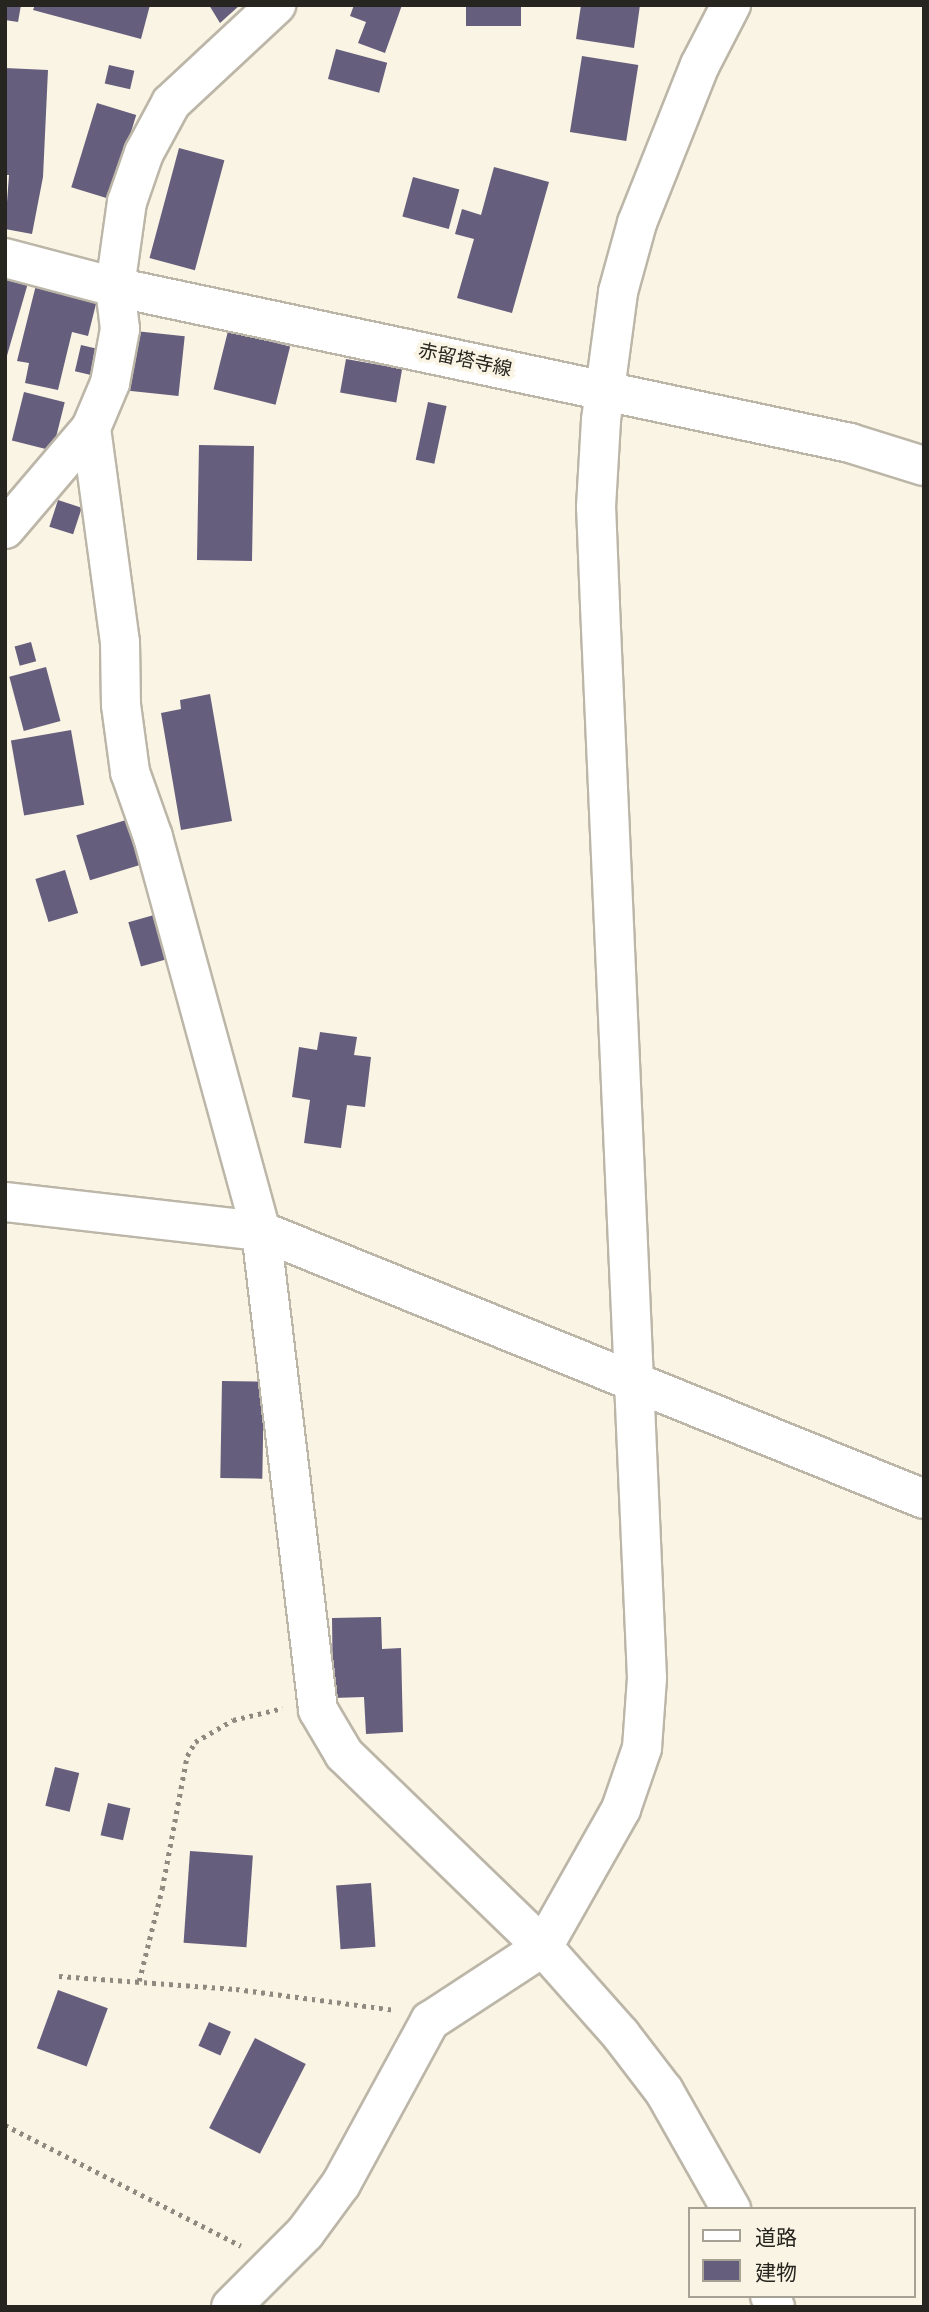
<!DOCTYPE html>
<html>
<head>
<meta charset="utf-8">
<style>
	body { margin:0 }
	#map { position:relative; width:929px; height:2312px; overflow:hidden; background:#faf4e4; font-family:Signika,"Noto Sans JP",sans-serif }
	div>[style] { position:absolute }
	.building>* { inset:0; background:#665e7d; transform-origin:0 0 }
	.path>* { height:4.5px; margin-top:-2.25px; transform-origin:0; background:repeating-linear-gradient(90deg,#8e8a7f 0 3.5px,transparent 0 8.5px) }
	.roads { filter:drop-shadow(2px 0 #bcb6a8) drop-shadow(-2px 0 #bcb6a8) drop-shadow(0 2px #bcb6a8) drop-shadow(0 -2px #bcb6a8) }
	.minor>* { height:38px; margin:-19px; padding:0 19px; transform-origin:19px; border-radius:19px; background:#fff }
	.tertiary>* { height:38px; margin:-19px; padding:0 19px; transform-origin:19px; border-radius:19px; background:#fff }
	.secondary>* { height:38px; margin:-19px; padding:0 19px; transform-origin:19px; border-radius:19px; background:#fff }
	span { translate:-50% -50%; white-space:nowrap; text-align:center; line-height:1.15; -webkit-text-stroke:7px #faf4e4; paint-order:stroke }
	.street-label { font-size:19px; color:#27251f }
	.frame { position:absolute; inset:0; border:7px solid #27251f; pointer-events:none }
	.legend { position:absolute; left:688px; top:2207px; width:228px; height:91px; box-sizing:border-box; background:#faf4e4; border:2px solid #a6a195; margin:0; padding:9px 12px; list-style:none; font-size:21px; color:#27251f }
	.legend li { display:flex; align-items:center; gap:14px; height:35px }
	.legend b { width:35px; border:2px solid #a6a195 }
</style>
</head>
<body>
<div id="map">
	<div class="building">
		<i style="clip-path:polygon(5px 5px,21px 5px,18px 22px,5px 20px)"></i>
		<i style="clip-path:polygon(35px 5px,150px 5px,141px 39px,33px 10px)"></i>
		<i style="clip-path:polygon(209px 5px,240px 5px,220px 23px)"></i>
		<i style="clip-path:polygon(354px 5px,402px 5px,385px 53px,358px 43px,366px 22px,350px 16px)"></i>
		<i style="left:466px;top:5px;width:55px;height:21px"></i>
		<i style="clip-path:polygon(581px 5px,640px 5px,634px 48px,576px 39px)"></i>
		<i style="left:336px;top:49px;width:53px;height:31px;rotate:15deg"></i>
		<i style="left:582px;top:56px;width:57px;height:77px;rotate:9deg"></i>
		<i style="left:109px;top:65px;width:26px;height:19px;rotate:13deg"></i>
		<i style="clip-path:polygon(5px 68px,48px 70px,43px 177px,32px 234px,5px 229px,9px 175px,5px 175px)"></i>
		<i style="left:97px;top:103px;width:41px;height:88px;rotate:17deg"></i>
		<i style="left:179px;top:148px;width:47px;height:114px;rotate:15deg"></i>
		<i style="clip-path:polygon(494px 167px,549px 182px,512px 313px,457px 298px,474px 239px,455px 234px,462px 209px,481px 215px)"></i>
		<i style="left:413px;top:177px;width:48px;height:41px;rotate:15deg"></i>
		<i style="clip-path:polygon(5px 277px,28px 283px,6px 359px,5px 359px)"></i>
		<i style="clip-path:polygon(38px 277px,99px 292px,88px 336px,72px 332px,58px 390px,25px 383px,29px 363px,17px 361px)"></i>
		<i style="left:135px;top:331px;width:50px;height:60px;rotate:6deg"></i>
		<i style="left:228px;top:331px;width:64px;height:60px;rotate:14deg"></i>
		<i style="left:81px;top:345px;width:22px;height:27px;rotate:13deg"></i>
		<i style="left:346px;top:359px;width:57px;height:34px;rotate:10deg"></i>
		<i style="left:24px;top:392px;width:42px;height:50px;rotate:14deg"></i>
		<i style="left:428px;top:402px;width:19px;height:59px;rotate:12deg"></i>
		<i style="left:199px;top:445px;width:55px;height:115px;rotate:1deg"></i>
		<i style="left:58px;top:500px;width:25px;height:28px;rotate:18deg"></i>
		<i style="left:31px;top:642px;width:20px;height:17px;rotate:75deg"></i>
		<i style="left:46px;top:667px;width:56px;height:38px;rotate:75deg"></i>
		<i style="clip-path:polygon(210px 694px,232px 821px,181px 830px,161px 713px,181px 709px,180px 700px)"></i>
		<i style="left:71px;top:730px;width:76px;height:61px;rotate:80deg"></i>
		<i style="left:126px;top:820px;width:47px;height:52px;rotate:73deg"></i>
		<i style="left:65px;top:870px;width:45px;height:31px;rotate:73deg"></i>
		<i style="left:161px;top:913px;width:46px;height:34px;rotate:74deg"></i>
		<i style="clip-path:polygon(320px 1032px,357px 1037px,354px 1055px,371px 1057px,365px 1107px,347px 1105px,341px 1148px,304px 1143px,310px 1100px,292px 1097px,299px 1047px,317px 1050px)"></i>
		<i style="left:222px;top:1381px;width:42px;height:97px;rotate:1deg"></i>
		<i style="clip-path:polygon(381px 1617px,382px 1649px,401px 1648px,403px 1732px,366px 1734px,364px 1697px,333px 1698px,332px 1618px)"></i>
		<i style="left:55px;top:1767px;width:25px;height:40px;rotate:14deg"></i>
		<i style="left:108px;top:1803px;width:23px;height:33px;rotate:13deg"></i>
		<i style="left:190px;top:1851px;width:63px;height:92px;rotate:4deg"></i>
		<i style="left:371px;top:1883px;width:64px;height:35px;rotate:86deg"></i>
		<i style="left:58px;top:1990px;width:53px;height:62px;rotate:20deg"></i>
		<i style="left:209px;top:2022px;width:24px;height:26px;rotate:24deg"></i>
		<i style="left:255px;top:2038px;width:57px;height:101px;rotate:27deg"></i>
	</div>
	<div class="path">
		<i style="left:59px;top:1976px;width:177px;rotate:4.2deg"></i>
		<i style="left:236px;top:1989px;width:160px;rotate:7.5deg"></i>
		<i style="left:139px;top:1981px;width:95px;rotate:-76deg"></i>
		<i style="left:162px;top:1889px;width:135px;rotate:-79.4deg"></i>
		<i style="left:187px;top:1756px;width:16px;rotate:-60deg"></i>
		<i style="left:195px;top:1742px;width:44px;rotate:-30.1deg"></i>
		<i style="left:233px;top:1720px;width:51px;rotate:-13.5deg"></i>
		<i style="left:5px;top:2125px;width:265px;rotate:27.1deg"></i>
	</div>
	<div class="roads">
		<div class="minor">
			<i style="left:91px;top:428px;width:216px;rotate:82.3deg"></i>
			<i style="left:120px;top:642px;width:63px;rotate:89.1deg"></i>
			<i style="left:121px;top:705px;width:68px;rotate:82.3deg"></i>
			<i style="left:130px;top:772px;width:69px;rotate:70.5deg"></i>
			<i style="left:153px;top:837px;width:409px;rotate:74.7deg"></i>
			<i style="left:261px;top:1231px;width:482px;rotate:83.2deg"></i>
			<i style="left:318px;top:1710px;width:51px;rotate:59.4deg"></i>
			<i style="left:344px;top:1754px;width:277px;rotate:44.1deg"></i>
			<i style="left:543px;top:1947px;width:118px;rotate:48.4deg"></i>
			<i style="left:621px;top:2035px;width:71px;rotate:52.5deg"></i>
			<i style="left:664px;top:2091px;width:136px;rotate:60.4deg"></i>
			<i style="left:5px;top:529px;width:133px;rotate:-49.6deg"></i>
			<i style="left:91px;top:428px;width:49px;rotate:-67.1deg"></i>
			<i style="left:110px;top:383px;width:55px;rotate:-79.5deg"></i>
			<i style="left:120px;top:329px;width:42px;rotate:-96.8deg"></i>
			<i style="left:5px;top:1202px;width:258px;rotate:6.5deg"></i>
			<i style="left:261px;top:1231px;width:715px;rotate:22.01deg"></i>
			<i style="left:770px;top:2296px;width:12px;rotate:66deg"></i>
			<i style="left:231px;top:2307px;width:105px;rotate:-45deg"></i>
			<i style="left:305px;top:2233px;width:61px;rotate:-53.7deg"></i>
			<i style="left:341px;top:2184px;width:186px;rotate:-61.4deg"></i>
			<i style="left:430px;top:2021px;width:135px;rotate:-33.2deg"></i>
			<i style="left:543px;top:1947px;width:159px;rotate:-60.5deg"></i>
			<i style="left:621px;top:1809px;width:65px;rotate:-71deg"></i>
			<i style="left:642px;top:1748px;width:70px;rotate:-85.9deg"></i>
			<i style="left:647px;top:1678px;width:1074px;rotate:-92.51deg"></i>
			<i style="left:600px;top:605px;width:98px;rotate:-92.3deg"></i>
			<i style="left:596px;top:507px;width:87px;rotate:-86.7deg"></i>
			<i style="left:601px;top:420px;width:129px;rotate:-82.4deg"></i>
			<i style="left:618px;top:292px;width:72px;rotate:-74.6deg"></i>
			<i style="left:637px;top:223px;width:170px;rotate:-68.3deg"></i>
			<i style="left:700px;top:65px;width:68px;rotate:-62.7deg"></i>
		</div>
		<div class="tertiary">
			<i style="left:115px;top:287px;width:86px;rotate:-82deg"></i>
			<i style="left:127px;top:202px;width:52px;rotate:-70.9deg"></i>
			<i style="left:144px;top:153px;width:57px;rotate:-61.6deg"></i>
			<i style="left:171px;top:103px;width:144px;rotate:-43deg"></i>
		</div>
		<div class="secondary">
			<i style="left:5px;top:258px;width:114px;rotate:14.8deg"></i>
			<i style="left:115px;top:287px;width:751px;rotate:11.98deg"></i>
			<i style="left:850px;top:443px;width:77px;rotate:17.3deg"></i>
		</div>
	</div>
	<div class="street-label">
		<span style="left:465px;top:361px;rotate:12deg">赤留塔寺線</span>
	</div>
	<div class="frame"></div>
	<ul class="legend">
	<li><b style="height:9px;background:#fff"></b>道路</li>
	<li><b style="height:19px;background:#665e7d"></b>建物</li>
	</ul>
</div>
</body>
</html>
